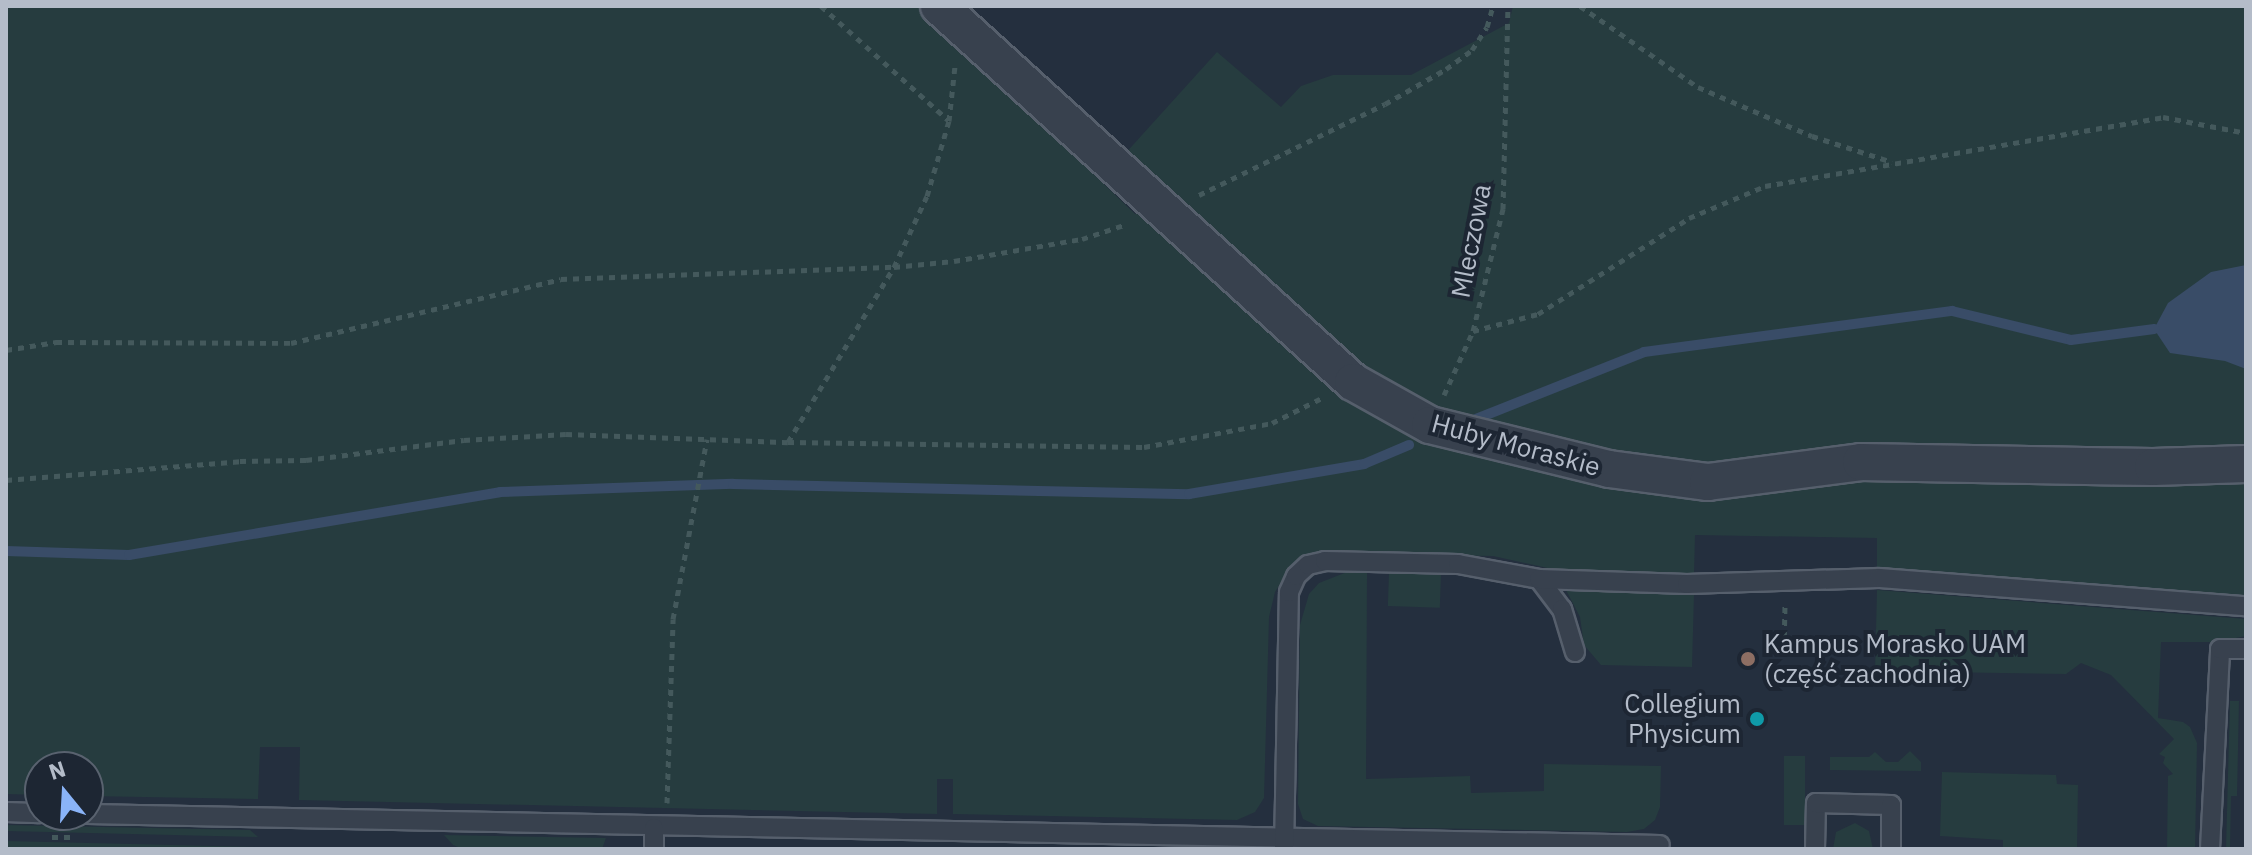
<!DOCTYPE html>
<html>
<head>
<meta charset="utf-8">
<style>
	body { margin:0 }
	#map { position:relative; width:2252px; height:855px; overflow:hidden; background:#242f3e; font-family:"IBM Plex Sans",sans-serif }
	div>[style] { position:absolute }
	.green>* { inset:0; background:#263c3f; transform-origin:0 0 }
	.water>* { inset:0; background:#394c67 }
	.stream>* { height:10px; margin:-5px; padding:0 5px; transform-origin:5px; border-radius:5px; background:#394c67 }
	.path>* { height:5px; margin-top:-2.5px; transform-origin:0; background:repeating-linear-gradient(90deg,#44595c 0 6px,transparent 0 12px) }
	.roads { filter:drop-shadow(2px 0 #565f6c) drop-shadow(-2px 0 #565f6c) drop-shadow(0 2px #565f6c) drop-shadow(0 -2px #565f6c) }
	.lane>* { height:18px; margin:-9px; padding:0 9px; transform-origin:9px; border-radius:9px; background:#38414e }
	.street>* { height:36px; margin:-18px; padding:0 18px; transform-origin:18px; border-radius:18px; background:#38414e }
	.dots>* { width:22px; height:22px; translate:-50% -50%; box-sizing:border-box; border:4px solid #1d2633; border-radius:50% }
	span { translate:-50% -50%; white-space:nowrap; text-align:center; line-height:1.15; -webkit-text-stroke:8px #1d2633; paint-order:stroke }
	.street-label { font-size:26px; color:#b4bcc9 }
	.poi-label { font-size:26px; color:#b4bcc9 }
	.left { translate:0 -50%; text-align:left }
	.right { translate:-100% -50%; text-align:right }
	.frame { position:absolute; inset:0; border:8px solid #b4bcc9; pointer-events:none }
	.north { position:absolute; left:24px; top:751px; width:80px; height:80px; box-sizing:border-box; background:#1d2633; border:2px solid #59626f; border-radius:50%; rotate:342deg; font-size:22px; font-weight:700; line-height:32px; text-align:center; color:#b4bcc9 }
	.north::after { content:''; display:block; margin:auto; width:28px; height:36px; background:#8ab4f8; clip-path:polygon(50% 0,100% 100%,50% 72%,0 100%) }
</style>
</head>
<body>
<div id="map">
	<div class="green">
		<i style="clip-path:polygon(6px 6px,919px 6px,1135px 214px,1168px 200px,1123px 156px,1217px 52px,1281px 107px,1301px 86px,1333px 75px,1411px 75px,1509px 23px,1513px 6px,2246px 6px,2246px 598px,1877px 568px,1877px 538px,1695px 535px,1694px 574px,1552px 569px,1493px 556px,1319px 553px,1302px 559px,1289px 570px,1275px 592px,1269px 617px,1264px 798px,1255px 812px,1237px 820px,953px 814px,953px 779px,937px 779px,937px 814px,299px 800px,300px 747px,260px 747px,258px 799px,88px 796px,88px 767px,40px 767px,40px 795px,6px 794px)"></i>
		<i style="clip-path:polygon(1347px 572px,1367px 573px,1366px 779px,1470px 776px,1471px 793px,1544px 791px,1544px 764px,1661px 766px,1660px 807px,1655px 820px,1644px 829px,1627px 832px,1318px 826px,1303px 819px,1298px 804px,1300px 625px,1309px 594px,1319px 583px)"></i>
		<i style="left:1389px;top:573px;width:52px;height:33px;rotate:2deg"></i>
		<i style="clip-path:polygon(1566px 590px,1694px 595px,1692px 667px,1601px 665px,1584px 645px,1580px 617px)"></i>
		<i style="clip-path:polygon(1877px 590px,2246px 619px,2246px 636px,2215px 642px,2161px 642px,2158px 718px,2183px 722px,2190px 727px,2197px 743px,2195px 849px,2167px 849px,2168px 776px,2173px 774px,2163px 763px,2165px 757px,2159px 754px,2174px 739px,2111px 675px,2081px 663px,2066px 674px,1875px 671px)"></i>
		<i style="clip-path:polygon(2230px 701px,2239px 701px,2237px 796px,2231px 796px,2230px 849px,2226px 849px)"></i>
		<i style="clip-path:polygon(1910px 751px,1921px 762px,1921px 771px,1830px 770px,1830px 757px,1869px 757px,1875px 752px,1886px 762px,1898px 762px)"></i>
		<i style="left:1784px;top:756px;width:21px;height:69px"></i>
		<i style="clip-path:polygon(1942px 772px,2056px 775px,2057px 784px,2078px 785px,2077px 849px,2003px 849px,2003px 840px,1940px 836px)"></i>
		<i style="clip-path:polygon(1855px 823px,1869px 831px,1873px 849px,1833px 849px,1836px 832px)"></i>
		<i style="clip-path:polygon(6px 825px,250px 830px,258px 837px,6px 831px)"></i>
		<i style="clip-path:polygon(444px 835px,606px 838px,602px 849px,463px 849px,453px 845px)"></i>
		<i style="clip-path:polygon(6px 841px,258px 847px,258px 849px,6px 849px)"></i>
	</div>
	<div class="water">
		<i style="clip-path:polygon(2246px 265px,2246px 369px,2225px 361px,2170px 353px,2154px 329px,2168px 303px,2211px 272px)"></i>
	</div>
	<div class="stream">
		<i style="left:1476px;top:419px;width:181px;rotate:-21.7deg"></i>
		<i style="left:1644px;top:352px;width:311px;rotate:-7.6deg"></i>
		<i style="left:1952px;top:311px;width:122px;rotate:13.7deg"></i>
		<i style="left:2071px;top:340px;width:84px;rotate:-7.5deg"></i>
		<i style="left:6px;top:551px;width:123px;rotate:1.9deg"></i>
		<i style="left:129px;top:555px;width:376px;rotate:-9.6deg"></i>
		<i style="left:500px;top:492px;width:233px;rotate:-2deg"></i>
		<i style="left:733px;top:484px;width:456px;rotate:1.3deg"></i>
		<i style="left:1189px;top:494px;width:178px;rotate:-9.7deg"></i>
		<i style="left:1364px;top:464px;width:49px;rotate:-22.9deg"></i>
	</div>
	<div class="path">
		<i style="left:821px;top:6px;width:171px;rotate:41.9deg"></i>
		<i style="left:1580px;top:6px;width:143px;rotate:34.5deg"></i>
		<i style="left:1698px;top:87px;width:124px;rotate:23.3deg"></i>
		<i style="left:1812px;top:136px;width:84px;rotate:18deg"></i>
		<i style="left:1199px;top:195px;width:207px;rotate:-26.1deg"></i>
		<i style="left:1385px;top:104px;width:70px;rotate:-29.8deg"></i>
		<i style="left:1446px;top:69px;width:32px;rotate:-36deg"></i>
		<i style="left:1472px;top:50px;width:27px;rotate:-57deg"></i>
		<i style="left:1487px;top:27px;width:22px;rotate:-74deg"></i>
		<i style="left:1473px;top:331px;width:67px;rotate:-14.7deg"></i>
		<i style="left:1538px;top:314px;width:179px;rotate:-32.4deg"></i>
		<i style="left:1689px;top:218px;width:82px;rotate:-22.8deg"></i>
		<i style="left:1765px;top:186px;width:404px;rotate:-9.8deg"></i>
		<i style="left:2163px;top:117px;width:85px;rotate:10.9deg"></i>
		<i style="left:6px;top:350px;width:51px;rotate:-9.1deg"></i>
		<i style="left:56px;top:342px;width:235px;rotate:0.2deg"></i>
		<i style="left:291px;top:343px;width:277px;rotate:-13.3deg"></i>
		<i style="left:561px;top:279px;width:333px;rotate:-2.1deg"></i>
		<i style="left:894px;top:267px;width:78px;rotate:-65.1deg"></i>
		<i style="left:927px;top:196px;width:78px;rotate:-73.7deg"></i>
		<i style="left:949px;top:121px;width:55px;rotate:-83.8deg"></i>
		<i style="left:1444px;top:395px;width:70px;rotate:-65.6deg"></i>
		<i style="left:1473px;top:331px;width:126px;rotate:-76.2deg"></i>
		<i style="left:1503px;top:209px;width:203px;rotate:-88.6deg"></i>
		<i style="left:788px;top:442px;width:205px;rotate:-58.8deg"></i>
		<i style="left:894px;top:267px;width:60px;rotate:-5.7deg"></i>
		<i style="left:954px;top:261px;width:130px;rotate:-9.8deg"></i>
		<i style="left:1082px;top:239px;width:47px;rotate:-18.4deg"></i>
		<i style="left:6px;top:480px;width:235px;rotate:-4.6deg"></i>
		<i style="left:240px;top:461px;width:66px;rotate:-0.9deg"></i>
		<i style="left:306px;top:460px;width:159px;rotate:-7.2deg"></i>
		<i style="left:464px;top:440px;width:102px;rotate:-3.4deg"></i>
		<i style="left:566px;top:434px;width:222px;rotate:2.1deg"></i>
		<i style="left:788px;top:442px;width:356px;rotate:0.8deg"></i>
		<i style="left:1144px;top:447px;width:130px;rotate:-10.6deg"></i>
		<i style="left:1272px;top:423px;width:54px;rotate:-26.6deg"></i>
		<i style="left:1784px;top:649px;width:44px;rotate:-88.7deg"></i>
		<i style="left:667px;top:803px;width:184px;rotate:-88.1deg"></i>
		<i style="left:673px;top:619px;width:183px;rotate:-79.3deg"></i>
		<i style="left:52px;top:837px;width:22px"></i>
	</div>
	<div class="roads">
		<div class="lane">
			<i style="left:1539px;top:579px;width:38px;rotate:53deg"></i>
			<i style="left:1562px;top:609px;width:45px;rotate:73.2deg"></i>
			<i style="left:6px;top:812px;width:34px;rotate:2deg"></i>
			<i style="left:88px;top:814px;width:1572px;rotate:1.13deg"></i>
			<i style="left:654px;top:849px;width:21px;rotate:-90deg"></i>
			<i style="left:1284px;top:849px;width:257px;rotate:-88.9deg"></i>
			<i style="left:1289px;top:592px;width:17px;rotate:-66deg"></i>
			<i style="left:1296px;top:576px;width:16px;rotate:-43deg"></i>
			<i style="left:1308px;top:565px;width:17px;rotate:-13deg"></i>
			<i style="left:1325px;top:561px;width:133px;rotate:1.3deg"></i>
			<i style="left:1458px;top:564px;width:82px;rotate:10.5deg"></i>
			<i style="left:1539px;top:579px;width:148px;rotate:1.9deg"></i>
			<i style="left:1687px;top:584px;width:192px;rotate:-1.8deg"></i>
			<i style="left:1879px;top:578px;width:368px;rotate:4.4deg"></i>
			<i style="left:1815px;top:849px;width:46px;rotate:-88.8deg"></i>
			<i style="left:1816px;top:803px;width:75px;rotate:1.5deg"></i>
			<i style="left:1891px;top:805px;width:44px;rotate:90deg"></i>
			<i style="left:2210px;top:849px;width:200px;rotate:-87.1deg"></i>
			<i style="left:2220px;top:649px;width:26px"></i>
		</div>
		<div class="street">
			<i style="left:939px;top:6px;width:559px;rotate:42.25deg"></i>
			<i style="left:1353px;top:382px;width:88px;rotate:29.2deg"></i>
			<i style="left:1430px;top:425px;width:184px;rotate:13.8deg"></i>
			<i style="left:1609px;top:469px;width:100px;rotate:7.5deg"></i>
			<i style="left:1708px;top:482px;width:154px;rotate:-7.4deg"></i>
			<i style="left:1861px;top:462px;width:292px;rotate:1deg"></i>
			<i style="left:2153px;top:467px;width:93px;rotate:-1.8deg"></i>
		</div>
	</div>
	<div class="dots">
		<i style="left:1748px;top:659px;background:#8d6e63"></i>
		<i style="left:1757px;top:719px;background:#0f9aa8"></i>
	</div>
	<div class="street-label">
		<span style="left:1471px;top:241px;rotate:-79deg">Mleczowa</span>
		<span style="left:1516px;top:445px;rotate:15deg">Huby Moraskie</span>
	</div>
	<div class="poi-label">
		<span class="left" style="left:1764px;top:659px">Kampus Morasko UAM<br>(część zachodnia)</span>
		<span class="right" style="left:1741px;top:719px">Collegium<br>Physicum</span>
	</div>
	<div class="frame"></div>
	<div class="north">N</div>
</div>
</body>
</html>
